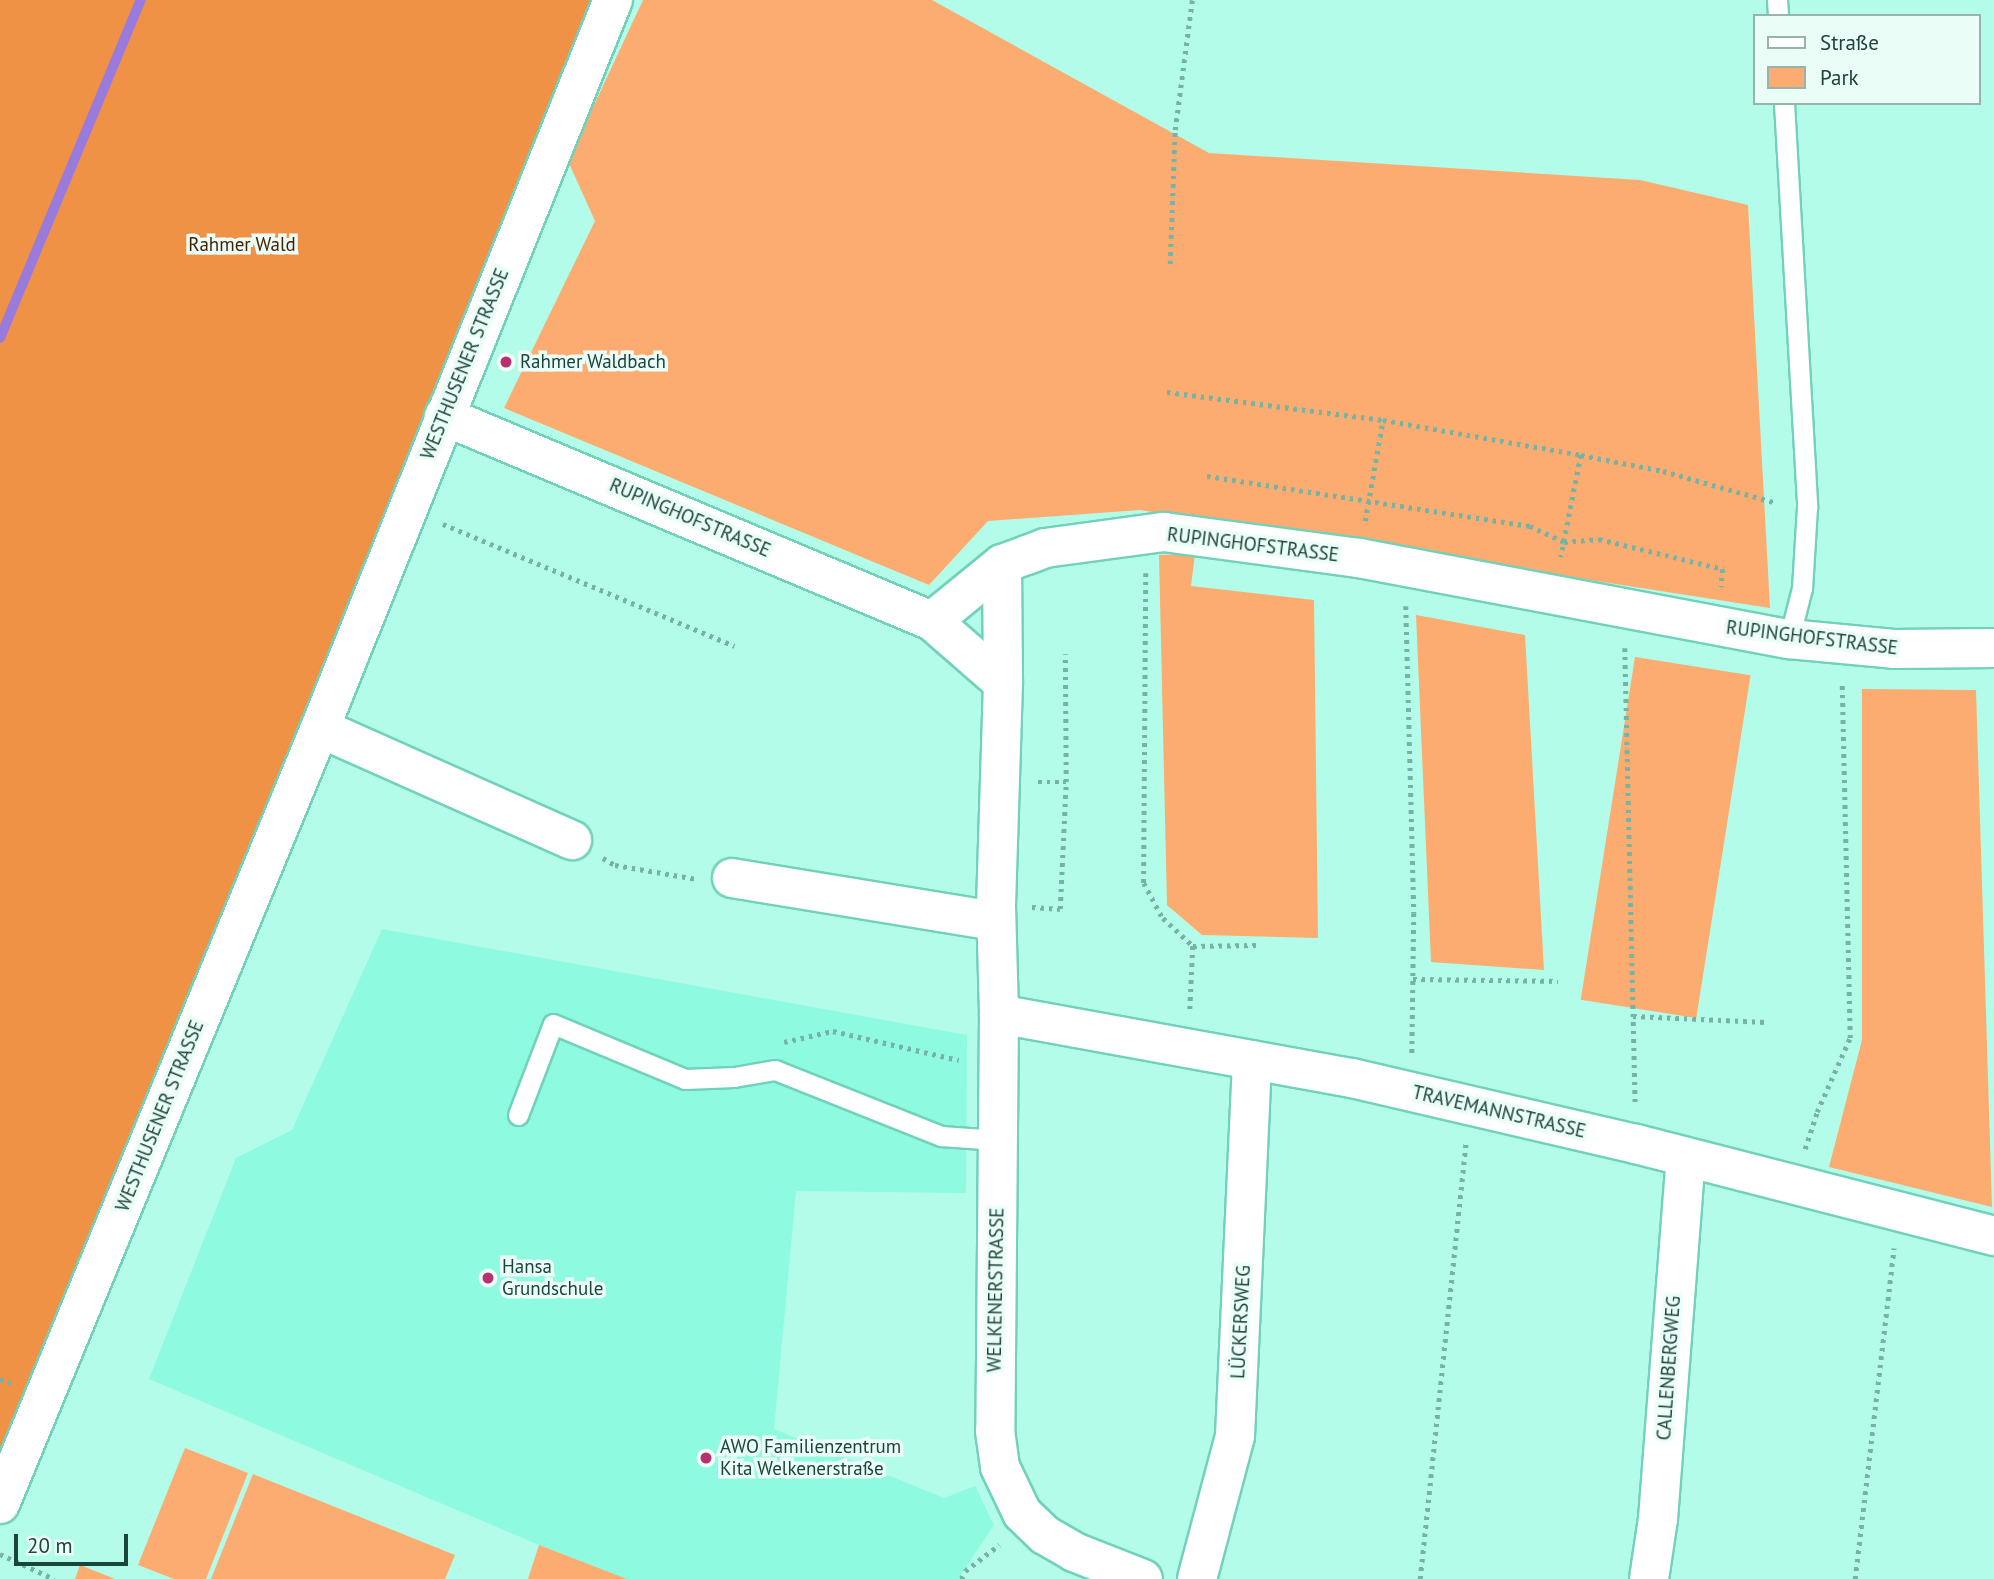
<!DOCTYPE html>
<html>
<head>
<meta charset="utf-8">
<style>
	body { margin:0 }
	#map { position:relative; width:1994px; height:1579px; overflow:hidden; background:#b3fce9; font-family:"PT Sans",sans-serif }
	div>[style] { position:absolute }
	.built>* { inset:0; background:#8efae0 }
	.green>* { inset:0; background:#fcac70; transform-origin:0 0 }
	.forest>* { inset:0; background:#f09246 }
	.stream>* { height:10px; margin:-5px; padding:0 5px; transform-origin:5px; border-radius:5px; background:#997add }
	.path>* { height:4.5px; margin-top:-2.25px; transform-origin:0; background:repeating-linear-gradient(90deg,#76b3a4 0 3.5px,transparent 0 8.5px) }
	.roads { filter:drop-shadow(2px 0 #72d1bb) drop-shadow(-2px 0 #72d1bb) drop-shadow(0 2px #72d1bb) drop-shadow(0 -2px #72d1bb) }
	.service>* { height:19px; margin:-9.5px; padding:0 9.5px; transform-origin:9.5px; border-radius:9.5px; background:#fff }
	.minor>* { height:38px; margin:-19px; padding:0 19px; transform-origin:19px; border-radius:19px; background:#fff }
	.dots>* { width:19px; height:19px; translate:-50% -50%; box-sizing:border-box; border:4px solid #ebfdf7; border-radius:50% }
	span { translate:-50% -50%; white-space:nowrap; text-align:center; line-height:1.15; -webkit-text-stroke:7px #ebfdf7; paint-order:stroke }
	.park-label { font-size:19px; color:#441f00 }
	.poi-label { font-size:19px; color:#1b443b }
	.left { translate:0 -50%; text-align:left }
	.street-label { font-size:19px; color:#1b443b }
	.legend { position:absolute; left:1753px; top:14px; width:228px; height:91px; box-sizing:border-box; background:#ebfdf7; border:2px solid #98b3ac; margin:0; padding:9px 12px; list-style:none; font-size:21px; color:#1b443b }
	.legend li { display:flex; align-items:center; gap:14px; height:35px }
	.legend b { width:35px; border:2px solid #98b3ac }
	.scale { position:absolute; left:14px; top:1534px; width:114px; height:32px; box-sizing:border-box; border:4px solid #1b443b; border-top:0; padding-left:9px; font-size:21px; line-height:24px; white-space:nowrap; color:#1b443b; -webkit-text-stroke:5px #ebfdf7; paint-order:stroke }
</style>
</head>
<body>
<div id="map">
	<div class="built">
		<i style="clip-path:polygon(382px 929px,967px 1035px,966px 1193px,796px 1191px,774px 1429px,944px 1498px,975px 1486px,994px 1525px,958px 1579px,627px 1579px,539px 1545px,149px 1379px,236px 1158px,292px 1130px)"></i>
	</div>
	<div class="green">
		<i style="clip-path:polygon(643px 0,932px 0,1209px 153px,1640px 180px,1748px 205px,1770px 608px,1140px 510px,988px 521px,929px 585px,504px 408px,595px 221px,568px 161px)"></i>
		<i style="clip-path:polygon(1195px 554px,1191px 586px,1314px 600px,1318px 938px,1202px 935px,1167px 905px,1159px 555px)"></i>
		<i style="clip-path:polygon(1416px 615px,1525px 635px,1544px 970px,1431px 962px)"></i>
		<i style="left:1635px;top:657px;width:117px;height:347px;rotate:9deg"></i>
		<i style="clip-path:polygon(1862px 689px,1976px 690px,1992px 1207px,1829px 1167px,1862px 1040px)"></i>
		<i style="clip-path:polygon(185px 1448px,248px 1473px,206px 1579px,174px 1579px,138px 1565px)"></i>
		<i style="clip-path:polygon(253px 1474px,455px 1555px,445px 1579px,211px 1579px)"></i>
		<i style="clip-path:polygon(539px 1545px,627px 1579px,528px 1579px)"></i>
		<i style="clip-path:polygon(80px 1565px,115px 1579px,75px 1579px)"></i>
	</div>
	<div class="forest">
		<i style="clip-path:polygon(0 0,602px 0,0 1466px)"></i>
	</div>
	<div class="stream">
		<i style="left:0;top:338px;width:366px;rotate:-67.4deg"></i>
	</div>
	<div class="path">
		<i style="left:1170px;top:264px;width:134px;rotate:-87.9deg"></i>
		<i style="left:1175px;top:130px;width:131px;rotate:-82.5deg"></i>
		<i style="left:1167px;top:392px;width:218px;rotate:7.4deg"></i>
		<i style="left:1581px;top:455px;width:84px;rotate:11deg"></i>
		<i style="left:1663px;top:471px;width:118px;rotate:15.7deg"></i>
		<i style="left:1207px;top:476px;width:327px;rotate:8.8deg"></i>
		<i style="left:1530px;top:526px;width:38px;rotate:25deg"></i>
		<i style="left:1564px;top:542px;width:35px;rotate:-5deg"></i>
		<i style="left:1599px;top:539px;width:128px;rotate:13.6deg"></i>
		<i style="left:1723px;top:569px;width:18px;rotate:96deg"></i>
		<i style="left:1365px;top:521px;width:103px;rotate:-79.9deg"></i>
		<i style="left:1383px;top:420px;width:201px;rotate:10deg"></i>
		<i style="left:1581px;top:455px;width:104px;rotate:101.1deg"></i>
		<i style="left:443px;top:524px;width:316px;rotate:22.7deg"></i>
		<i style="left:1146px;top:573px;width:310px;rotate:90.4deg"></i>
		<i style="left:1144px;top:883px;width:40px;rotate:62deg"></i>
		<i style="left:1163px;top:918px;width:41px;rotate:43deg"></i>
		<i style="left:1193px;top:946px;width:63px;rotate:92.7deg"></i>
		<i style="left:1406px;top:606px;width:307px;rotate:88.5deg"></i>
		<i style="left:1414px;top:913px;width:140px;rotate:90.8deg"></i>
		<i style="left:1625px;top:648px;width:456px;rotate:88.7deg"></i>
		<i style="left:1038px;top:782px;width:28px"></i>
		<i style="left:603px;top:858px;width:14px;rotate:30deg"></i>
		<i style="left:615px;top:865px;width:83px;rotate:9.7deg"></i>
		<i style="left:1032px;top:907px;width:28px;rotate:4deg"></i>
		<i style="left:1060px;top:909px;width:127px;rotate:-87.3deg"></i>
		<i style="left:1066px;top:782px;width:128px;rotate:-90.4deg"></i>
		<i style="left:1193px;top:946px;width:63px;rotate:-0.9deg"></i>
		<i style="left:1413px;top:979px;width:145px;rotate:0.8deg"></i>
		<i style="left:1633px;top:1016px;width:133px;rotate:2.6deg"></i>
		<i style="left:784px;top:1042px;width:50px;rotate:-12.7deg"></i>
		<i style="left:833px;top:1031px;width:129px;rotate:13deg"></i>
		<i style="left:1805px;top:1149px;width:39px;rotate:-72deg"></i>
		<i style="left:1817px;top:1112px;width:81px;rotate:-66deg"></i>
		<i style="left:1850px;top:1038px;width:357px;rotate:-91.3deg"></i>
		<i style="left:0;top:1379px;width:12px;rotate:20deg"></i>
		<i style="left:0;top:1554px;width:60px;rotate:24.8deg"></i>
		<i style="left:961px;top:1579px;width:9px;rotate:-63deg"></i>
		<i style="left:965px;top:1571px;width:43px;rotate:-37.4deg"></i>
		<i style="left:1420px;top:1579px;width:439px;rotate:-84deg"></i>
		<i style="left:1855px;top:1579px;width:333px;rotate:-83.3deg"></i>
	</div>
	<div class="roads">
		<div class="service">
			<i style="left:1777px;top:0;width:16px;rotate:86deg"></i>
			<i style="left:1784px;top:103px;width:405px;rotate:86.7deg"></i>
			<i style="left:1807px;top:507px;width:81px;rotate:93.5deg"></i>
			<i style="left:1802px;top:588px;width:53px;rotate:104.3deg"></i>
			<i style="left:518px;top:1115px;width:97px;rotate:-69deg"></i>
			<i style="left:553px;top:1024px;width:143px;rotate:22.6deg"></i>
			<i style="left:685px;top:1079px;width:49px;rotate:-2.3deg"></i>
			<i style="left:734px;top:1077px;width:42px;rotate:-9.7deg"></i>
			<i style="left:775px;top:1070px;width:179px;rotate:21.7deg"></i>
			<i style="left:941px;top:1136px;width:57px;rotate:4deg"></i>
		</div>
		<div class="minor">
			<i style="left:444px;top:416px;width:529px;rotate:22.79deg"></i>
			<i style="left:932px;top:621px;width:94px;rotate:41.1deg"></i>
			<i style="left:1003px;top:683px;width:223px;rotate:91.8deg"></i>
			<i style="left:996px;top:906px;width:108px;rotate:88.4deg"></i>
			<i style="left:999px;top:1014px;width:417px;rotate:90.5deg"></i>
			<i style="left:995px;top:1431px;width:36px;rotate:82deg"></i>
			<i style="left:1000px;top:1467px;width:51px;rotate:64.4deg"></i>
			<i style="left:1022px;top:1513px;width:32px;rotate:44deg"></i>
			<i style="left:1045px;top:1535px;width:34px;rotate:30deg"></i>
			<i style="left:1074px;top:1552px;width:74px;rotate:21.4deg"></i>
			<i style="left:1002px;top:564px;width:119px;rotate:89.5deg"></i>
			<i style="left:932px;top:621px;width:90px;rotate:-39.2deg"></i>
			<i style="left:1002px;top:564px;width:27px;rotate:-20deg"></i>
			<i style="left:1027px;top:555px;width:19px;rotate:-21deg"></i>
			<i style="left:1045px;top:548px;width:120px;rotate:-7.7deg"></i>
			<i style="left:1164px;top:532px;width:197px;rotate:7.6deg"></i>
			<i style="left:1359px;top:558px;width:438px;rotate:10.7deg"></i>
			<i style="left:1789px;top:639px;width:105px;rotate:5.4deg"></i>
			<i style="left:1894px;top:649px;width:100px;rotate:-0.6deg"></i>
			<i style="left:320px;top:728px;width:276px;rotate:24deg"></i>
			<i style="left:732px;top:878px;width:267px;rotate:9.3deg"></i>
			<i style="left:999px;top:1014px;width:359px;rotate:10.3deg"></i>
			<i style="left:1352px;top:1078px;width:292px;rotate:13.1deg"></i>
			<i style="left:1636px;top:1144px;width:370px;rotate:14.4deg"></i>
			<i style="left:0;top:1504px;width:839px;rotate:-67.59deg"></i>
			<i style="left:320px;top:728px;width:785px;rotate:-68.08deg"></i>
			<i style="left:1197px;top:1579px;width:148px;rotate:-75.1deg"></i>
			<i style="left:1235px;top:1436px;width:376px;rotate:-87.4deg"></i>
			<i style="left:1649px;top:1579px;width:61px;rotate:-81.5deg"></i>
			<i style="left:1658px;top:1519px;width:363px;rotate:-85.6deg"></i>
		</div>
	</div>
	<div class="dots">
		<i style="left:506px;top:362px;background:#b83070"></i>
		<i style="left:488px;top:1278px;background:#b83070"></i>
		<i style="left:706px;top:1458px;background:#b83070"></i>
	</div>
	<div class="park-label">
		<span style="left:242px;top:245px">Rahmer Wald</span>
	</div>
	<div class="poi-label">
		<span class="left" style="left:520px;top:362px">Rahmer Waldbach</span>
		<span class="left" style="left:502px;top:1278px">Hansa<br>Grundschule</span>
		<span class="left" style="left:720px;top:1458px">AWO Familienzentrum<br>Kita Welkenerstraße</span>
	</div>
	<div class="street-label">
		<span style="left:465px;top:364px;rotate:-68deg">WESTHUSENER STRASSE</span>
		<span style="left:690px;top:518px;rotate:23deg">RUPINGHOFSTRASSE</span>
		<span style="left:1253px;top:545px;rotate:7deg">RUPINGHOFSTRASSE</span>
		<span style="left:1812px;top:638px;rotate:7deg">RUPINGHOFSTRASSE</span>
		<span style="left:1499px;top:1112px;rotate:13deg">TRAVEMANNSTRASSE</span>
		<span style="left:160px;top:1116px;rotate:-68deg">WESTHUSENER STRASSE</span>
		<span style="left:996px;top:1290px;rotate:-89deg">WELKENERSTRASSE</span>
		<span style="left:1241px;top:1322px;rotate:-87deg">LÜCKERSWEG</span>
		<span style="left:1669px;top:1368px;rotate:-86deg">CALLENBERGWEG</span>
	</div>
	<ul class="legend">
	<li><b style="height:9px;background:#fff"></b>Straße</li>
	<li><b style="height:19px;background:#fcac70"></b>Park</li>
	</ul>
	<div class="scale">20 m</div>
</div>
</body>
</html>
